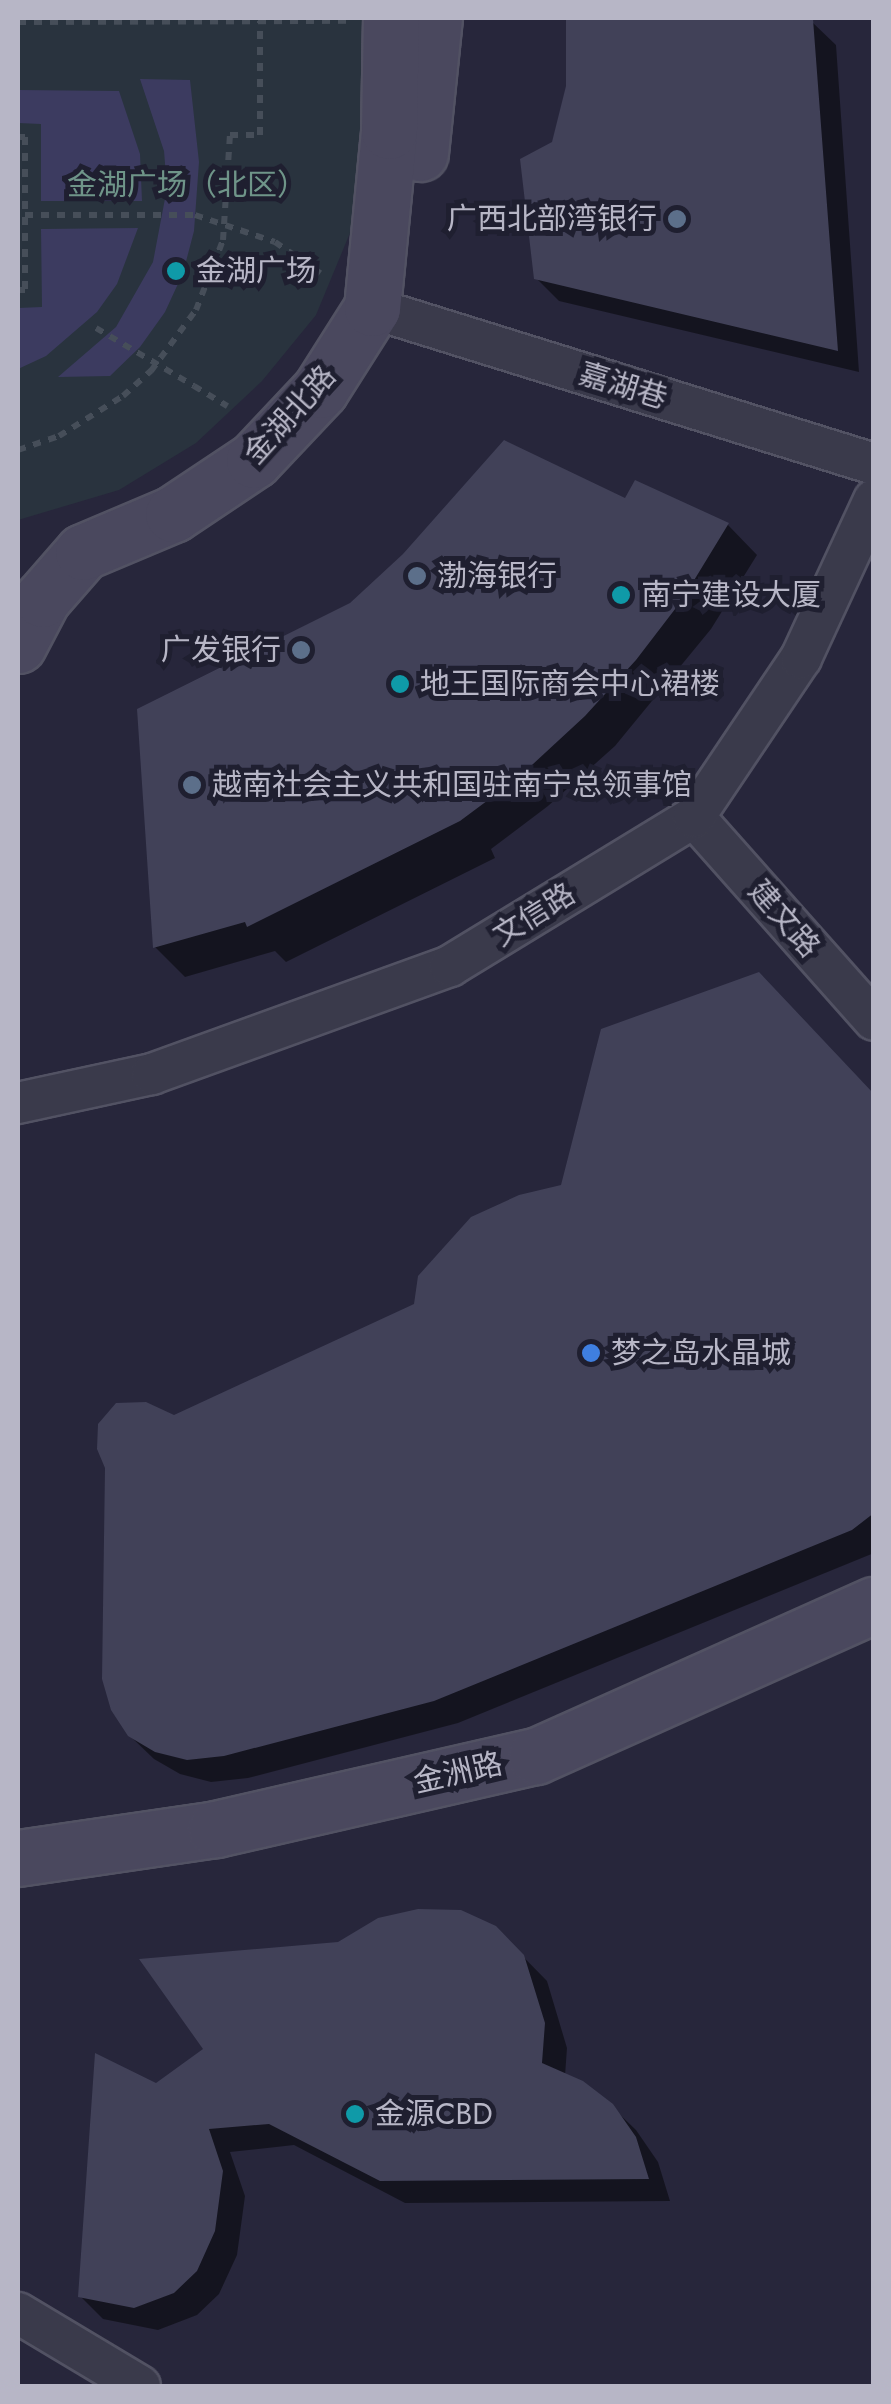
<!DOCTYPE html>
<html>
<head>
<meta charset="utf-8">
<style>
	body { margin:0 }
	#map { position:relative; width:891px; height:2404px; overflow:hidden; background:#27263b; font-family:Jost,"Noto Sans SC",sans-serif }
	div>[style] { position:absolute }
	.green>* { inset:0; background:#29333e }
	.water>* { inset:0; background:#3c3b60 }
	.shadow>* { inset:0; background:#0007 }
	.building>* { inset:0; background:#414158 }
	.path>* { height:6px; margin-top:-3px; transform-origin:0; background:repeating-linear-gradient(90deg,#464e59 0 8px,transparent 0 16px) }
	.roads { filter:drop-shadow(2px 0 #525263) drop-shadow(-2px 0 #525263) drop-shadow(0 2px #525263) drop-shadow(0 -2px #525263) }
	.street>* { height:40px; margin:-20px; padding:0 20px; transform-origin:20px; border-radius:20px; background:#3a3a4b }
	.secondary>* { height:55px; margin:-27.5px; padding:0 27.5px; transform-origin:27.5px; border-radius:27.5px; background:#4a485e }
	.path-bridge>* { height:6px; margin-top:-3px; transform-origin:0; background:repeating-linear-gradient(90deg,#464e59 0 8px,transparent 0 16px) }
	.dots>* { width:28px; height:28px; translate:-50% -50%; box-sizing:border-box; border:5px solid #1f1f30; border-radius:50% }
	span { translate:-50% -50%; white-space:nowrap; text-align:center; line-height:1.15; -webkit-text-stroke:10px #1f1f30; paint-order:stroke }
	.park-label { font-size:30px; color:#6f9589 }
	.poi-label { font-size:30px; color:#b7b6c6 }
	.right { translate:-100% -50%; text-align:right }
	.left { translate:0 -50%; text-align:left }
	.street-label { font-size:30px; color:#b7b6c6 }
	.frame { position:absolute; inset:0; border:20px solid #b7b6c6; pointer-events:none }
</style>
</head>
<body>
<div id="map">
	<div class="green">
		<i style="clip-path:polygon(18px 18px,370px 18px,370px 134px,352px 228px,316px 315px,262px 381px,196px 443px,119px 490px,18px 520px)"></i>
	</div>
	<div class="water">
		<i style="clip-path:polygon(140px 79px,190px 80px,199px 162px,194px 231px,183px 273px,165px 312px,140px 347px,110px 376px,58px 377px,116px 327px,153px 262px,167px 188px,164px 151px)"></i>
		<i style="clip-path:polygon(18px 90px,119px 91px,140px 154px,142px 201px,41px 201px,41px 124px,18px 123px)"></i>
		<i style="clip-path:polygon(138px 228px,117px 284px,97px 312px,46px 356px,18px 369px,18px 308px,42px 307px,41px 229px)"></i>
	</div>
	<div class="shadow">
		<i style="clip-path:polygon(569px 18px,812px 22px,836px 45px,859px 372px,559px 301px,536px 278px,555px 144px,569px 86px)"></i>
		<i style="clip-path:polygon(626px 501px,728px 525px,757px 555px,711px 629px,615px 746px,548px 806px,491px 849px,495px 858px,286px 962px,275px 951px,185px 977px,155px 947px)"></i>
		<i style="clip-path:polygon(874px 1096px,874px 1553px,458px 1723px,248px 1778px,211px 1782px,180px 1774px,154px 1759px,129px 1735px,174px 1418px)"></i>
		<i style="clip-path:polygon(495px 1928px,547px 1981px,567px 2048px,565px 2076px,611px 2106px,636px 2130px,658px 2162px,670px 2201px,405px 2203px,294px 2145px,230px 2152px,245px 2196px,237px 2255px,219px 2294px,197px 2315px,158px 2330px,103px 2319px,80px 2296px,156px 2086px)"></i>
	</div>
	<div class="building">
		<i style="clip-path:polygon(566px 18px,813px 19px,838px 351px,534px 279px,520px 159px,552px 142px,566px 86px)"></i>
		<i style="clip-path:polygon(504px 440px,625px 498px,635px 480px,729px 523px,682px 600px,636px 660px,585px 716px,519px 777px,460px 821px,247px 927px,245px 922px,153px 948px,137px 709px,350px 603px,403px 554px)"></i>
		<i style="clip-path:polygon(759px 972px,874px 1094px,874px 1513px,852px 1530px,434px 1701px,224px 1756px,187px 1760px,155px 1752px,128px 1736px,111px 1710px,102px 1679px,105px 1468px,97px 1449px,98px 1424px,116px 1403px,146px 1402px,174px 1415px,414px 1304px,418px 1276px,471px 1217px,519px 1195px,561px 1185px,601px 1029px)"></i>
		<i style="clip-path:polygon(418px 1909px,461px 1910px,496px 1926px,524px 1955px,545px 2023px,542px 2063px,583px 2081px,613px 2104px,636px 2137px,649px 2179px,380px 2181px,269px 2124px,209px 2129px,223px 2171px,215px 2231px,197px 2271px,174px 2293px,134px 2308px,78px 2297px,95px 2053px,156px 2083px,203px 2049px,139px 1959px,338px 1942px,378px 1918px)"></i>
	</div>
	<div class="path">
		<i style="left:18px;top:22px;width:333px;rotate:-0.2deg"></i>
		<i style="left:18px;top:137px;width:7px"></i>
		<i style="left:25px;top:137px;width:153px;rotate:90deg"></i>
		<i style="left:25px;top:290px;width:7px;rotate:180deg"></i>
		<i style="left:25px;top:215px;width:170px"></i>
		<i style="left:275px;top:242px;width:55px;rotate:34.6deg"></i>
		<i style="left:194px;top:386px;width:39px;rotate:31deg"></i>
		<i style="left:18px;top:450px;width:43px;rotate:-18.9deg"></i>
		<i style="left:59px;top:436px;width:75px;rotate:-32deg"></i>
		<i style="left:123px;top:396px;width:38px;rotate:-42deg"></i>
		<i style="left:151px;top:371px;width:76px;rotate:-53.6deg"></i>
		<i style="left:196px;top:310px;width:75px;rotate:-68.9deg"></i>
		<i style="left:223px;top:240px;width:105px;rotate:-86.2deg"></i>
		<i style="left:230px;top:135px;width:30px"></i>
		<i style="left:260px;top:135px;width:114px;rotate:-90deg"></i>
	</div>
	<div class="roads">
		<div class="street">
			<i style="left:372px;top:308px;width:526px;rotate:17.26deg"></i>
			<i style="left:694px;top:817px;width:271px;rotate:48.4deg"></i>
			<i style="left:18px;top:1103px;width:137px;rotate:-12.2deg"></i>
			<i style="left:152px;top:1074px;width:317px;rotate:-19.9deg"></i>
			<i style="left:450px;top:966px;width:286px;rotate:-31.4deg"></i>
			<i style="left:694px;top:817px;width:192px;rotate:-56.1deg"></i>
			<i style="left:801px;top:658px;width:174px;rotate:-65.2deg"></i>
			<i style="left:18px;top:2313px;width:142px;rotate:30.9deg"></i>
		</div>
		<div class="secondary">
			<i style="left:420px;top:153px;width:136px;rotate:-84.1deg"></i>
			<i style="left:18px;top:645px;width:52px;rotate:-62.4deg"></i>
			<i style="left:42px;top:599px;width:62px;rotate:-48.9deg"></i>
			<i style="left:83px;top:552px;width:98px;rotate:-22.9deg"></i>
			<i style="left:173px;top:514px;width:97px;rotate:-33.7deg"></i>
			<i style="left:254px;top:460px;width:96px;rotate:-46.7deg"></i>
			<i style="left:320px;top:390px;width:97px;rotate:-57.6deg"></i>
			<i style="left:372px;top:308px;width:178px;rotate:-84.5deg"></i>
			<i style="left:389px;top:131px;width:113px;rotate:-89deg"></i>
			<i style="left:18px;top:1858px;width:200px;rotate:-8.3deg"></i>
			<i style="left:216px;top:1829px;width:328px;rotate:-12.9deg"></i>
			<i style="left:536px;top:1756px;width:370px;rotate:-24.1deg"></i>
		</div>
	</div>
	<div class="path-bridge">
		<i style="left:195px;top:215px;width:84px;rotate:18.6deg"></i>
		<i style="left:96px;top:328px;width:114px;rotate:30.6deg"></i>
	</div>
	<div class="dots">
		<i style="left:677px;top:219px;background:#5c6f8a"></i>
		<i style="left:176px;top:271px;background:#0f9aa8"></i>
		<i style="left:417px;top:576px;background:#5c6f8a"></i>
		<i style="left:621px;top:595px;background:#0f9aa8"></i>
		<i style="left:301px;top:650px;background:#5c6f8a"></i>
		<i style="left:400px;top:684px;background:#0f9aa8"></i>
		<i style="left:192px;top:785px;background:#5c6f8a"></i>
		<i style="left:591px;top:1353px;background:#3f7fe0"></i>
		<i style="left:355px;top:2114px;background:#0f9aa8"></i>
	</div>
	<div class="park-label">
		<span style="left:187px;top:185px">金湖广场（北区）</span>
	</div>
	<div class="poi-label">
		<span class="right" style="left:657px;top:219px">广西北部湾银行</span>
		<span class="left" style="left:196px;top:271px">金湖广场</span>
		<span class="left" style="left:437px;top:576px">渤海银行</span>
		<span class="left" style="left:641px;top:595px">南宁建设大厦</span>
		<span class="right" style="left:281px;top:650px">广发银行</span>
		<span class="left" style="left:420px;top:684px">地王国际商会中心裙楼</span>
		<span class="left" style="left:212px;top:785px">越南社会主义共和国驻南宁总领事馆</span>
		<span class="left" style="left:611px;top:1353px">梦之岛水晶城</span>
		<span class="left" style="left:375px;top:2114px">金源CBD</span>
	</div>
	<div class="street-label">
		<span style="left:623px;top:386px;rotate:17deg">嘉湖巷</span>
		<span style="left:290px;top:415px;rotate:-48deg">金湖北路</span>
		<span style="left:534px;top:915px;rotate:-32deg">文信路</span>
		<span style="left:784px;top:919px;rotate:49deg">建文路</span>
		<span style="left:458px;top:1773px;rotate:-13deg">金洲路</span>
	</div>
	<div class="frame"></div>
</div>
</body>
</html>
